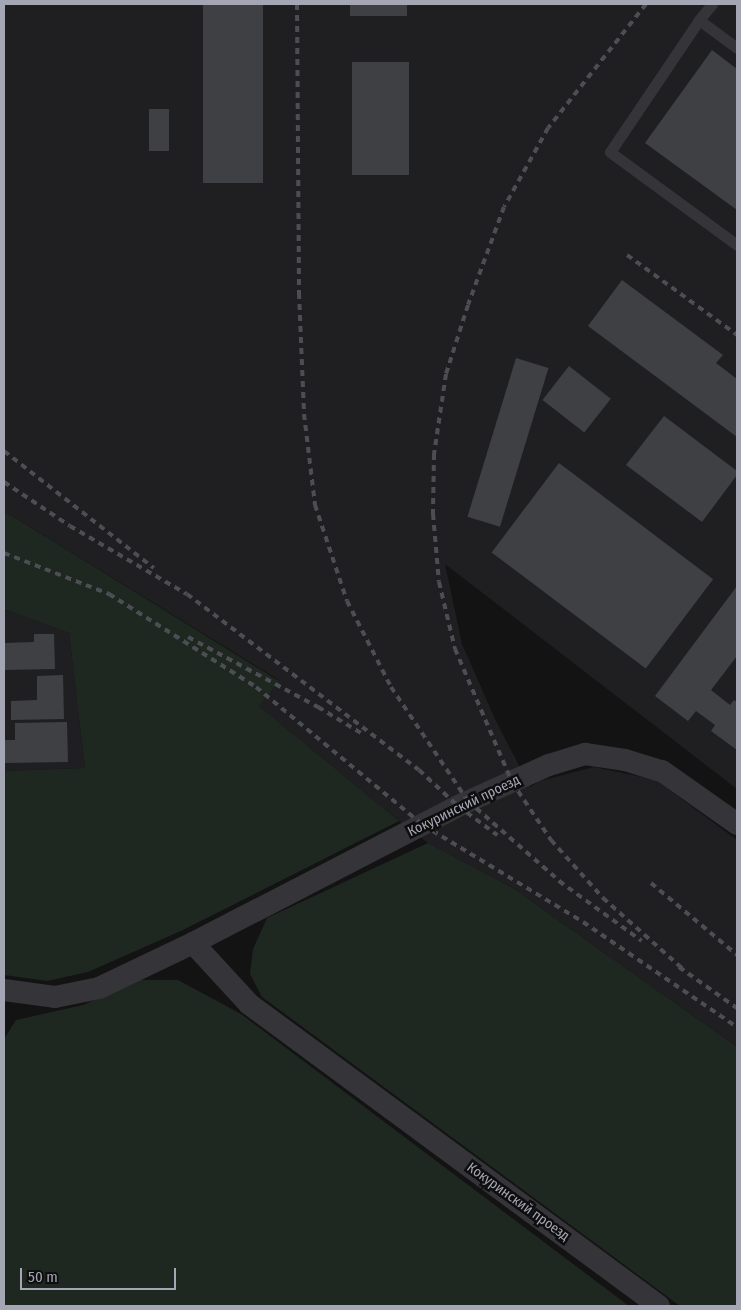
<!DOCTYPE html>
<html>
<head>
<meta charset="utf-8">
<style>
	body { margin:0 }
	#map { position:relative; width:741px; height:1310px; overflow:hidden; background:#131314; font-family:"Fira Sans Condensed",sans-serif }
	div>[style] { position:absolute }
	.built>* { inset:0; background:#1f1f21 }
	.green>* { inset:0; background:#1f2721 }
	.building>* { inset:0; background:#3f4044; transform-origin:0 0 }
	.lane>* { height:11px; margin:-5.5px; padding:0 5.5px; transform-origin:5.5px; border-radius:5.5px; background:#343439 }
	.street>* { height:22px; margin:-11px; padding:0 11px; transform-origin:11px; border-radius:11px; background:#343439 }
	.rail>* { height:4px; margin-top:-2px; transform-origin:0; background:repeating-linear-gradient(90deg,#4d4d54 0 6px,transparent 0 11px) }
	span { translate:-50% -50%; white-space:nowrap; text-align:center; line-height:1.15; -webkit-text-stroke:5px #0e0e0f; paint-order:stroke }
	.street-label { font-size:14px; color:#a5a6b4 }
	.frame { position:absolute; inset:0; border:5px solid #a5a6b4; pointer-events:none }
	.scale { position:absolute; left:20px; top:1268px; width:156px; height:22px; box-sizing:border-box; border:2px solid #a5a6b4; border-top:0; padding-left:6px; font-size:15px; line-height:18px; white-space:nowrap; color:#a5a6b4; -webkit-text-stroke:4px #0e0e0f; paint-order:stroke }
</style>
</head>
<body>
<div id="map">
	<div class="built">
		<i style="clip-path:polygon(4px 4px,737px 4px,737px 789px,445px 564px,462px 644px,495px 719px,530px 787px,540px 781px,594px 767px,656px 780px,737px 840px,737px 1047px,513px 888px,428px 843px,399px 821px,259px 706px,279px 680px,4px 511px)"></i>
		<i style="clip-path:polygon(4px 609px,69px 633px,85px 768px,4px 771px)"></i>
	</div>
	<div class="green">
		<i style="clip-path:polygon(4px 511px,279px 681px,259px 706px,399px 821px,183px 930px,88px 972px,47px 981px,4px 975px,4px 771px,85px 768px,69px 633px,4px 609px)"></i>
		<i style="clip-path:polygon(428px 843px,513px 888px,737px 1047px,737px 1306px,680px 1306px,262px 997px,250px 974px,253px 949px,267px 918px)"></i>
		<i style="clip-path:polygon(140px 980px,178px 980px,241px 1014px,629px 1306px,4px 1306px,4px 1039px,16px 1020px,83px 1005px)"></i>
	</div>
	<div class="building">
		<i style="left:203px;top:4px;width:60px;height:179px"></i>
		<i style="left:350px;top:4px;width:57px;height:12px"></i>
		<i style="clip-path:polygon(712px 50px,737px 69px,737px 210px,645px 143px)"></i>
		<i style="left:352px;top:62px;width:57px;height:113px"></i>
		<i style="left:149px;top:109px;width:20px;height:42px"></i>
		<i style="clip-path:polygon(622px 280px,723px 355px,716px 363px,737px 379px,737px 437px,588px 326px)"></i>
		<i style="left:516px;top:358px;width:34px;height:166px;rotate:17deg"></i>
		<i style="left:569px;top:366px;width:53px;height:43px;rotate:38deg"></i>
		<i style="clip-path:polygon(664px 416px,737px 471px,737px 475px,702px 522px,626px 465px)"></i>
		<i style="left:559px;top:463px;width:193px;height:112px;rotate:37deg"></i>
		<i style="clip-path:polygon(737px 586px,737px 656px,711px 690px,730px 705px,734px 700px,737px 702px,737px 750px,711px 731px,715px 725px,696px 711px,688px 721px,655px 696px)"></i>
		<i style="clip-path:polygon(34px 634px,54px 634px,55px 669px,4px 670px,4px 643px,34px 642px)"></i>
		<i style="clip-path:polygon(63px 675px,64px 719px,11px 720px,11px 701px,37px 700px,37px 676px)"></i>
		<i style="clip-path:polygon(67px 722px,68px 762px,4px 763px,4px 740px,15px 740px,15px 723px)"></i>
	</div>
	<div class="lane">
		<i style="left:699px;top:20px;width:21px;rotate:-51deg"></i>
		<i style="left:737px;top:48px;width:47px;rotate:-143.6deg"></i>
		<i style="left:699px;top:20px;width:159px;rotate:124deg"></i>
		<i style="left:610px;top:152px;width:157px;rotate:36.2deg"></i>
	</div>
	<div class="street">
		<i style="left:193px;top:943px;width:83px;rotate:47.4deg"></i>
		<i style="left:249px;top:1004px;width:509px;rotate:36.37deg"></i>
		<i style="left:4px;top:990px;width:51px;rotate:7.8deg"></i>
		<i style="left:55px;top:997px;width:45px;rotate:-11.6deg"></i>
		<i style="left:99px;top:988px;width:104px;rotate:-25.6deg"></i>
		<i style="left:193px;top:943px;width:298px;rotate:-27.3deg"></i>
		<i style="left:458px;top:806px;width:100px;rotate:-24.3deg"></i>
		<i style="left:549px;top:765px;width:38px;rotate:-17deg"></i>
		<i style="left:585px;top:754px;width:40px;rotate:8.5deg"></i>
		<i style="left:625px;top:760px;width:39px;rotate:17deg"></i>
		<i style="left:662px;top:771px;width:92px;rotate:35.2deg"></i>
	</div>
	<div class="rail">
		<i style="left:297px;top:4px;width:289px;rotate:89.6deg"></i>
		<i style="left:299px;top:293px;width:121px;rotate:87.6deg"></i>
		<i style="left:304px;top:414px;width:92px;rotate:83.1deg"></i>
		<i style="left:315px;top:505px;width:101px;rotate:71.6deg"></i>
		<i style="left:347px;top:601px;width:97px;rotate:62.9deg"></i>
		<i style="left:391px;top:687px;width:138px;rotate:56deg"></i>
		<i style="left:468px;top:801px;width:128px;rotate:41.2deg"></i>
		<i style="left:646px;top:4px;width:158px;rotate:128.3deg"></i>
		<i style="left:548px;top:128px;width:90px;rotate:119.1deg"></i>
		<i style="left:504px;top:207px;width:104px;rotate:110.2deg"></i>
		<i style="left:468px;top:305px;width:72px;rotate:107.7deg"></i>
		<i style="left:446px;top:374px;width:81px;rotate:98.5deg"></i>
		<i style="left:434px;top:454px;width:60px;rotate:91deg"></i>
		<i style="left:433px;top:514px;width:68px;rotate:85deg"></i>
		<i style="left:439px;top:582px;width:69px;rotate:76.6deg"></i>
		<i style="left:455px;top:649px;width:145px;rotate:66.8deg"></i>
		<i style="left:512px;top:782px;width:70px;rotate:56.1deg"></i>
		<i style="left:551px;top:840px;width:78px;rotate:48.1deg"></i>
		<i style="left:603px;top:898px;width:108px;rotate:41.6deg"></i>
		<i style="left:627px;top:255px;width:136px;rotate:36deg"></i>
		<i style="left:4px;top:451px;width:190px;rotate:38deg"></i>
		<i style="left:4px;top:482px;width:79px;rotate:33.7deg"></i>
		<i style="left:70px;top:526px;width:135px;rotate:30.2deg"></i>
		<i style="left:187px;top:594px;width:291px;rotate:37.2deg"></i>
		<i style="left:419px;top:770px;width:53px;rotate:42.7deg"></i>
		<i style="left:458px;top:806px;width:49px;rotate:36.6deg"></i>
		<i style="left:4px;top:553px;width:113px;rotate:21.3deg"></i>
		<i style="left:109px;top:594px;width:174px;rotate:32.3deg"></i>
		<i style="left:256px;top:687px;width:217px;rotate:39.6deg"></i>
		<i style="left:423px;top:825px;width:187px;rotate:31.2deg"></i>
		<i style="left:583px;top:922px;width:186px;rotate:34.3deg"></i>
		<i style="left:188px;top:637px;width:148px;rotate:28.3deg"></i>
		<i style="left:318px;top:707px;width:50px;rotate:31.2deg"></i>
		<i style="left:559px;top:881px;width:102px;rotate:35.9deg"></i>
		<i style="left:651px;top:883px;width:112px;rotate:39.9deg"></i>
		<i style="left:679px;top:967px;width:71px;rotate:35.3deg"></i>
	</div>
	<div class="street-label">
		<span style="left:464px;top:806px;rotate:-26deg">Кокуринский проезд</span>
		<span style="left:518px;top:1202px;rotate:36deg">Кокуринский проезд</span>
	</div>
	<div class="frame"></div>
	<div class="scale">50 m</div>
</div>
</body>
</html>
